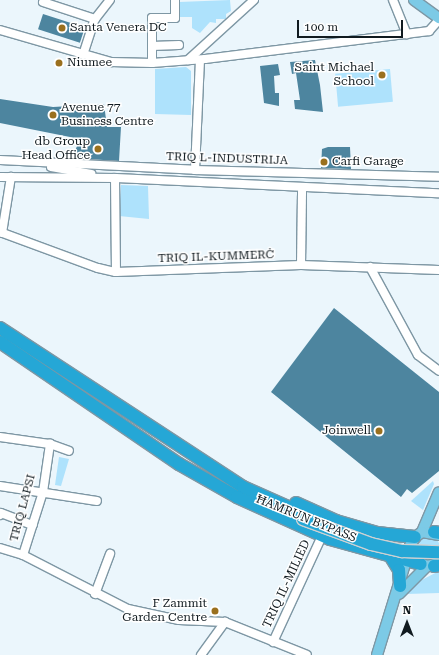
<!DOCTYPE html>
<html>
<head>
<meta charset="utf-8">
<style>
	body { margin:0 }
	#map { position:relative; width:439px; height:655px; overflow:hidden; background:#ebf6fc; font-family:"Roboto Serif",serif }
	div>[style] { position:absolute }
	.green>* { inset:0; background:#aee2fc; transform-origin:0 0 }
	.round { border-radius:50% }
	.building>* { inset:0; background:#4d859f; transform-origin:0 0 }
	.roads { filter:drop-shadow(1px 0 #7e97a4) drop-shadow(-1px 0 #7e97a4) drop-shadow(0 1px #7e97a4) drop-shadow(0 -1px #7e97a4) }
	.minor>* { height:8px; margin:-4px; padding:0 4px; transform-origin:4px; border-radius:4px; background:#fff }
	.major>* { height:10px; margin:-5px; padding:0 5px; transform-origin:5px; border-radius:5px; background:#7ccae6 }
	.highway>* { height:12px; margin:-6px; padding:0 6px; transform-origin:6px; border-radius:6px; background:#25a7d6 }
	.bridges { filter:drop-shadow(1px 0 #cfd1d2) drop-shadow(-1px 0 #cfd1d2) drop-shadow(0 1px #cfd1d2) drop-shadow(0 -1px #cfd1d2) }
	.highway-bridge>* { height:12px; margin:-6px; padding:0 6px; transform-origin:6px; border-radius:6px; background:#25a7d6 }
	.dots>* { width:11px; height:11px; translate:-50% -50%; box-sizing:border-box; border:2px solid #fff; border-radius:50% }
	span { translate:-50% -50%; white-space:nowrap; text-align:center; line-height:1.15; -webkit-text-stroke:3px #fff; paint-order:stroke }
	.poi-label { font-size:12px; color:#111b20 }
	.left { translate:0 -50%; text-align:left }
	.right { translate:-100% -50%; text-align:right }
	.street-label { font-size:12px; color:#111b20 }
	.north { position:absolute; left:387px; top:603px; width:40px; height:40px; -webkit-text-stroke:3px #fff; paint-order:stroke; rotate:0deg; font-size:11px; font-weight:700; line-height:16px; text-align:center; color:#111b20 }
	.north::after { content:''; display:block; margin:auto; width:14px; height:18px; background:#111b20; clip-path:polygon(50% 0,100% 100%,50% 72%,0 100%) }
	.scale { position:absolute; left:297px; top:20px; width:106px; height:18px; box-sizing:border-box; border:2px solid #111b20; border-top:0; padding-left:5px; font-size:12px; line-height:14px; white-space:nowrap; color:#111b20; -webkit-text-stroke:3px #fff; paint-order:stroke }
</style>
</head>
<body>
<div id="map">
	<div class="green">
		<i style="clip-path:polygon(230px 0,231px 11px,226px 14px,226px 19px,216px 19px,216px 23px,210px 22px,200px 33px,192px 28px,192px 17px,180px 17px,179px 2px)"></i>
		<i style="clip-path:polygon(186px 67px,191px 71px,191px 115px,155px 114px,155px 69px)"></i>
		<i style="left:390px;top:69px;width:33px;height:55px;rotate:85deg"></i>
		<i style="clip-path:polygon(121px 185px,148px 186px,149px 219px,119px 216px)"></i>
		<i style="clip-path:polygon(59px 457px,69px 459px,61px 486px,55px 485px)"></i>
		<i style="clip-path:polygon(433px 481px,434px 484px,423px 510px,411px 501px)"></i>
		<i class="round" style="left:416px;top:536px;width:24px;height:24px"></i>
		<i style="clip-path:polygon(439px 571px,439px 593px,407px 594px,416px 583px)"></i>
	</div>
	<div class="building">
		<i style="left:43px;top:14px;width:44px;height:16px;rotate:18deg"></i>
		<i style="clip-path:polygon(315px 60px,320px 85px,323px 112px,295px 109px,294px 100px,300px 100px,296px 73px,292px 74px,290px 62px)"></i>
		<i style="clip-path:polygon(278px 64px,280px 75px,274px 76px,275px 93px,279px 93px,279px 106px,264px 103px,260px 66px)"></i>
		<i style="clip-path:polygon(0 99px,53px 107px,104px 104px,107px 127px,121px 127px,119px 161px,72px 158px,80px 139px,0 123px)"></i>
		<i style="clip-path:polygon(328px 147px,350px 147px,351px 169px,321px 168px,322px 149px)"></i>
		<i style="clip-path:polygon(334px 308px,439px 392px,439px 471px,412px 493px,407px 489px,401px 497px,271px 392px)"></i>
	</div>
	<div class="roads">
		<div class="minor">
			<i style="left:393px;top:0;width:37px;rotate:68deg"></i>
			<i style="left:43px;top:2px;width:55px;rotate:18.1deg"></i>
			<i style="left:0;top:30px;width:116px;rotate:16.1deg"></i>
			<i style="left:111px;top:62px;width:41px;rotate:1.4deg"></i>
			<i style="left:152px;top:63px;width:53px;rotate:-4.3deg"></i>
			<i style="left:205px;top:59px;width:226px;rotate:-7.1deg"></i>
			<i style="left:429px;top:31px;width:15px;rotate:-48deg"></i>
			<i style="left:152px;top:46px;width:27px;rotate:-2deg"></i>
			<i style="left:83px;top:55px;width:38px;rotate:-72deg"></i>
			<i style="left:95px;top:19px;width:24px;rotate:-52deg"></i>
			<i style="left:188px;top:60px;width:89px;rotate:-42.3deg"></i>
			<i style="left:152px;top:63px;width:45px;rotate:-90deg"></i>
			<i style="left:152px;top:18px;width:23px"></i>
			<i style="left:175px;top:18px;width:18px;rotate:-90deg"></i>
			<i style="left:0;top:160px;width:195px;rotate:2.9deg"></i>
			<i style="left:195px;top:170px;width:244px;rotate:1.6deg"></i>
			<i style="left:51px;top:167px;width:41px;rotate:9.9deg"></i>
			<i style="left:195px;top:170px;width:110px;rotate:-87.4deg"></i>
			<i style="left:0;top:177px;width:115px;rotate:0.5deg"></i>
			<i style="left:115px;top:178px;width:324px;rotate:2.7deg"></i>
			<i style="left:115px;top:178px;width:94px;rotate:89.4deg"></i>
			<i style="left:0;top:232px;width:104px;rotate:20.2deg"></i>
			<i style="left:98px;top:268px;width:18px;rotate:13deg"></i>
			<i style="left:116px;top:272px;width:185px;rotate:-2.2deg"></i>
			<i style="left:301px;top:265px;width:138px;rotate:2.1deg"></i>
			<i style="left:2px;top:233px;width:57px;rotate:-80.9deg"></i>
			<i style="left:301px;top:265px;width:76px;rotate:-89.2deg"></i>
			<i style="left:370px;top:267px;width:100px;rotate:61.4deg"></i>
			<i style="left:418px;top:355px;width:26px;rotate:37deg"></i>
			<i style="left:0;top:437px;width:50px;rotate:8deg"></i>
			<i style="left:50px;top:444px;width:20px;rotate:20deg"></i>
			<i style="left:0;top:486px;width:98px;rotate:8.8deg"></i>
			<i style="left:0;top:515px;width:2px;rotate:-63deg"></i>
			<i style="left:1px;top:513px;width:34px;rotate:21deg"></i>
			<i style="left:0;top:548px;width:24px;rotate:17deg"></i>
			<i style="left:23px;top:555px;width:118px;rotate:27.2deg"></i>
			<i style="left:128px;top:609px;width:52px;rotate:12.2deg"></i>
			<i style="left:179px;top:620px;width:46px;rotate:2.5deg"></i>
			<i style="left:225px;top:622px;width:88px;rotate:21.9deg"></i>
			<i style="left:23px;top:555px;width:66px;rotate:-72.4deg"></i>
			<i style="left:43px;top:492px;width:49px;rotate:-81.7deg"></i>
			<i style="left:95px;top:594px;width:43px;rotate:-69.4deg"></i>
			<i style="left:273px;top:642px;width:117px;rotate:-65.2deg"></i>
			<i style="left:201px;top:655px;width:41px;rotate:-54deg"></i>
		</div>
		<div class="major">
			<i style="left:414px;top:0;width:31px;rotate:36deg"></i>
			<i style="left:422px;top:532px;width:43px;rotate:-67deg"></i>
			<i style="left:439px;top:535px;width:17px;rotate:-170deg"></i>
			<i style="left:422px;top:532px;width:9px;rotate:144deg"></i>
			<i style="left:415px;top:537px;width:10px;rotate:119deg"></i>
			<i style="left:410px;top:546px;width:15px;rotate:74deg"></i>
			<i style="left:414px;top:560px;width:14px;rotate:25deg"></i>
			<i style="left:427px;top:566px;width:12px;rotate:-14deg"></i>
			<i style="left:399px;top:594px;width:40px;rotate:-45deg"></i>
			<i style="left:377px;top:655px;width:106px;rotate:-72.9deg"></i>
		</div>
		<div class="highway">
			<i style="left:0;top:328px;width:290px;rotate:33.2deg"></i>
			<i style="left:243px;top:487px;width:67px;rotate:23.9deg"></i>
			<i style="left:0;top:342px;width:217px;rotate:34.3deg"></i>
			<i style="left:179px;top:464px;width:67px;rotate:29.6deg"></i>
			<i style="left:237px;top:497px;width:102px;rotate:24.3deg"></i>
			<i style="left:330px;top:539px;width:94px;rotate:15.4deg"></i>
			<i style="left:296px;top:503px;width:44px;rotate:24.2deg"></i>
			<i style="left:336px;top:521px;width:43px;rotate:16.3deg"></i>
			<i style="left:377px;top:533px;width:38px;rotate:6deg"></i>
			<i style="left:434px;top:532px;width:5px;rotate:11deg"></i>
			<i style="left:391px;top:557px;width:15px;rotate:58deg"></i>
			<i style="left:399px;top:570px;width:16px;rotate:86deg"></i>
			<i style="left:434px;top:566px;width:5px;rotate:-11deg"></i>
		</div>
	</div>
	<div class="bridges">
		<div class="highway-bridge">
			<i style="left:303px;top:519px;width:72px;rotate:20.2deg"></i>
			<i style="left:371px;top:544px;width:32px;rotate:13deg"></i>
			<i style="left:402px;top:551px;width:37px;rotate:2deg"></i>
		</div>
	</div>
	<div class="dots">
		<i style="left:62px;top:28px;background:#9a701e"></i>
		<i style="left:59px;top:63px;background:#9a701e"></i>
		<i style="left:382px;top:75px;background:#9a701e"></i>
		<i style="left:53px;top:115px;background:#9a701e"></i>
		<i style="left:98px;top:149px;background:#9a701e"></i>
		<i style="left:324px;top:162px;background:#9a701e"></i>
		<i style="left:379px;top:431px;background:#9a701e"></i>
		<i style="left:215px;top:611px;background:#9a701e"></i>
	</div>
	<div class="poi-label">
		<span class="left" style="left:70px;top:28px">Santa Venera DC</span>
		<span class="left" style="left:67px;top:63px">Niumee</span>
		<span class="right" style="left:374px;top:75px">Saint Michael<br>School</span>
		<span class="left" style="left:61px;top:115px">Avenue 77<br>Business Centre</span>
		<span class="right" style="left:90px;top:149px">db Group<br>Head Office</span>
		<span class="left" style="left:332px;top:162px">Carfi Garage</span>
		<span class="right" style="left:371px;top:431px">Joinwell</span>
		<span class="right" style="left:207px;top:611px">F Zammit<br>Garden Centre</span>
	</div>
	<div class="street-label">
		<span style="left:227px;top:159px;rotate:2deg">TRIQ L-INDUSTRIJA</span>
		<span style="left:216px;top:257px;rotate:-2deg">TRIQ IL-KUMMERĊ</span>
		<span style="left:23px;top:508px;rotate:-75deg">TRIQ LAPSI</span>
		<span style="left:306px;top:519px;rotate:22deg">ĦAMRUN BYPASS</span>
		<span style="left:287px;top:584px;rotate:-65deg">TRIQ IL-MILIED</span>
	</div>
	<div class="north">N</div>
	<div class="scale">100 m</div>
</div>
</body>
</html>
